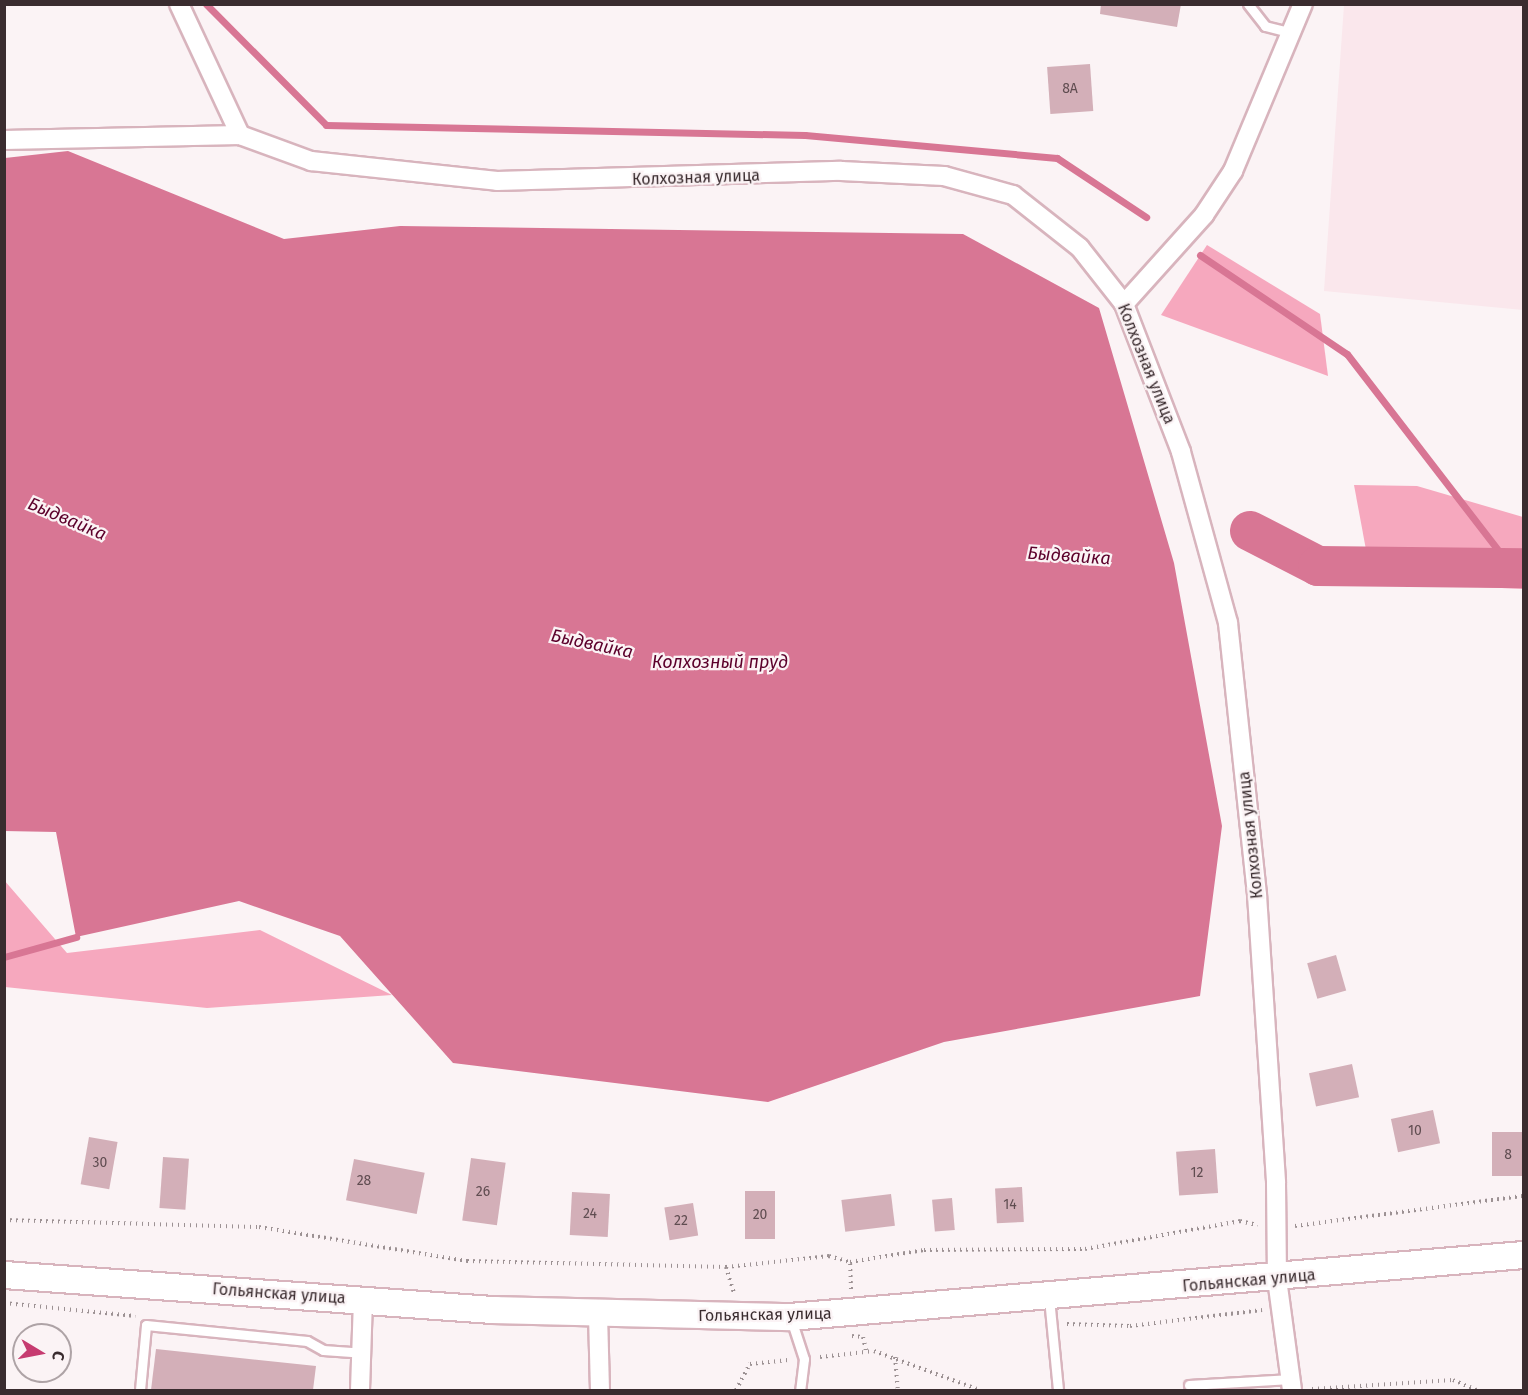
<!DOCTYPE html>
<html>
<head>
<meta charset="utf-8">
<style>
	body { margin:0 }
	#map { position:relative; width:1528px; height:1395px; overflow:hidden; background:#fbf3f5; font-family:"Fira Sans",sans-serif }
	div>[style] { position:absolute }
	.built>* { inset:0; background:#fae7ec }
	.green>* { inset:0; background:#f6a8be }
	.water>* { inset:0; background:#d87694 }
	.stream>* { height:7px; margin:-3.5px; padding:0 3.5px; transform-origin:3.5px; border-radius:3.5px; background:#d87694 }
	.river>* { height:40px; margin:-20px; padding:0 20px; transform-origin:20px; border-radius:20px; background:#d87694 }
	.building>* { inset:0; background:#d3afb8; transform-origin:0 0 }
	.path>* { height:4px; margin-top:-2px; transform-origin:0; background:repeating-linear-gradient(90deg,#9c9193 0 1.5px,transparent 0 6px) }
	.roads { filter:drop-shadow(2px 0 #d8b4bd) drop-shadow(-2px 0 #d8b4bd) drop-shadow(0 2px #d8b4bd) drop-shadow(0 -2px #d8b4bd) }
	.lane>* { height:9px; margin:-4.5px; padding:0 4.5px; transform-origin:4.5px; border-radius:4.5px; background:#fff }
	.street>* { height:18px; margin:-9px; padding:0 9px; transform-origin:9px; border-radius:9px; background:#fff }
	.secondary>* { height:26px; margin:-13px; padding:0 13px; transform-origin:13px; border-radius:13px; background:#fff }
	span { translate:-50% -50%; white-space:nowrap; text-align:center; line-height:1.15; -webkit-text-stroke:4.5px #fbf3f5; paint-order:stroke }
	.number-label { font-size:14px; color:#604d51 }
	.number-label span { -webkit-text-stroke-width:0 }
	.street-label { font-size:16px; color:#3a2c2f }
	.water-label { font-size:18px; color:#5c002b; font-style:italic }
	.frame { position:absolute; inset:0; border:6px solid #3a2c2f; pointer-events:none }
	.north { position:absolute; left:12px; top:1323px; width:60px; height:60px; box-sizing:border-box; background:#fbf3f5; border:2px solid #aea3a6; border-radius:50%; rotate:100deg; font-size:16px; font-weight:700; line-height:24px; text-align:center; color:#3a2c2f }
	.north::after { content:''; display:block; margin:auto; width:21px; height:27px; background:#c63b70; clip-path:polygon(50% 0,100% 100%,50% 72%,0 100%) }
</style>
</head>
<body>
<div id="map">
	<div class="built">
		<i style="clip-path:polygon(1344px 5px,1523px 5px,1523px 310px,1324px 291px)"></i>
	</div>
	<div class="green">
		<i style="clip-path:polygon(1207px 245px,1320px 314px,1328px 376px,1161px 315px)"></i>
		<i style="clip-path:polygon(1354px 485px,1417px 486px,1523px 517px,1523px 589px,1372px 582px)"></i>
		<i style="clip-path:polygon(4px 880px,67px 953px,260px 930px,392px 995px,207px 1008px,5px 987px)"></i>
	</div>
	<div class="water">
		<i style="clip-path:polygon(68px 151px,284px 239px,400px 226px,963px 234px,1099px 308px,1174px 563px,1222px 826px,1200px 996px,944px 1042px,768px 1102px,453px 1063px,340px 936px,239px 901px,76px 937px,56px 832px,4px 831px,5px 158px)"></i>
	</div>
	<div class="stream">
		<i style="left:206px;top:4px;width:170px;rotate:45.2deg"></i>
		<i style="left:326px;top:125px;width:479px;rotate:1.2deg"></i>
		<i style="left:805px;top:135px;width:253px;rotate:5.2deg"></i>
		<i style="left:1057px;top:158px;width:107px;rotate:33.5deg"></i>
		<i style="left:1200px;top:255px;width:177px;rotate:34deg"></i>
		<i style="left:1347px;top:354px;width:270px;rotate:52.4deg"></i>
		<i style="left:4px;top:957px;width:75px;rotate:-15.5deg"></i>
	</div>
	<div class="river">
		<i style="left:1250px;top:531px;width:76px;rotate:27.2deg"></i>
		<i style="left:1318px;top:566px;width:206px;rotate:0.6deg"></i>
	</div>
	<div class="building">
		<i style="clip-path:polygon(1101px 4px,1181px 4px,1177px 27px,1100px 14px)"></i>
		<i style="left:1090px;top:64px;width:47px;height:43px;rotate:86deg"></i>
		<i style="left:1336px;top:955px;width:37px;height:30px;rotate:74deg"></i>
		<i style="left:1352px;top:1064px;width:34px;height:44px;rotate:78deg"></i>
		<i style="left:1433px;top:1110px;width:34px;height:43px;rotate:78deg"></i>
		<i style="left:1524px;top:1132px;width:44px;height:32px;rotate:90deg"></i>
		<i style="left:89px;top:1137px;width:29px;height:48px;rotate:10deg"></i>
		<i style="left:1215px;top:1149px;width:44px;height:39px;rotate:86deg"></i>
		<i style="left:163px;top:1157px;width:26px;height:51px;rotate:4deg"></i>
		<i style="left:471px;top:1158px;width:35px;height:63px;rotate:8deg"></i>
		<i style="left:354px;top:1159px;width:72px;height:42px;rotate:11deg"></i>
		<i style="left:1022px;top:1187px;width:35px;height:27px;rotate:87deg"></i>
		<i style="left:745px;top:1191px;width:30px;height:48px"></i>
		<i style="left:572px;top:1192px;width:38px;height:43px;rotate:3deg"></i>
		<i style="left:891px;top:1194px;width:32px;height:50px;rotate:83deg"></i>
		<i style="left:952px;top:1198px;width:32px;height:20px;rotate:85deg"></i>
		<i style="left:693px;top:1203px;width:33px;height:29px;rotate:81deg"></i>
		<i style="clip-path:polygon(156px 1349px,316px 1366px,313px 1390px,151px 1390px)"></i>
	</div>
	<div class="path">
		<i style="left:4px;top:1220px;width:255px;rotate:1.6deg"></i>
		<i style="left:259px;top:1227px;width:211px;rotate:9.3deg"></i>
		<i style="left:467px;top:1261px;width:259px;rotate:1.3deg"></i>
		<i style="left:726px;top:1267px;width:27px;rotate:73deg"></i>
		<i style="left:1295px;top:1226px;width:231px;rotate:-7.5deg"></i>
		<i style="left:726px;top:1267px;width:104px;rotate:-6.1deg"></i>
		<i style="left:829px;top:1256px;width:22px;rotate:16deg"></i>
		<i style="left:851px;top:1289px;width:27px;rotate:-92deg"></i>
		<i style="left:850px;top:1262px;width:75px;rotate:-9.2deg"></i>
		<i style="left:924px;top:1250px;width:161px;rotate:-0.4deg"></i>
		<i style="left:1085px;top:1249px;width:158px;rotate:-10.2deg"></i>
		<i style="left:1240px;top:1221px;width:18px;rotate:13deg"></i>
		<i style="left:4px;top:1303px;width:132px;rotate:5.7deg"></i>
		<i style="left:1067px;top:1324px;width:63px;rotate:1.8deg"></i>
		<i style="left:1130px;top:1326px;width:133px;rotate:-6.9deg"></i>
		<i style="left:852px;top:1336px;width:11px;rotate:5deg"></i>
		<i style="left:863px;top:1337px;width:14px;rotate:78deg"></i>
		<i style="left:820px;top:1357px;width:54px;rotate:-6.3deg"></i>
		<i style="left:874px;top:1351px;width:113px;rotate:20.2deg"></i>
		<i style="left:895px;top:1357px;width:33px;rotate:85deg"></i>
		<i style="left:1312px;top:1389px;width:141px;rotate:-3.7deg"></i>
		<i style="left:1453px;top:1380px;width:26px;rotate:23deg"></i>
		<i style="left:736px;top:1390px;width:30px;rotate:-62deg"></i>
		<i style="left:750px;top:1364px;width:38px;rotate:-6deg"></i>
	</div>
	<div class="roads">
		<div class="lane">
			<i style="left:1248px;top:4px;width:28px;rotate:52deg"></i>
			<i style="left:1265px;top:26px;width:25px;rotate:14deg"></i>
			<i style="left:1049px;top:1298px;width:92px;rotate:84.4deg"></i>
			<i style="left:791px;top:1319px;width:42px;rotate:72deg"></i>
			<i style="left:804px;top:1359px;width:31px;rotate:97deg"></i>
			<i style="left:1189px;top:1385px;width:102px;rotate:-3.4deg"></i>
			<i style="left:140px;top:1390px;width:65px;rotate:-84.7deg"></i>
			<i style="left:146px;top:1325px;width:162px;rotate:5.7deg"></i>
			<i style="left:307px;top:1341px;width:18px;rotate:29deg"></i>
			<i style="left:323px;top:1350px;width:39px;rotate:4deg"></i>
		</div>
		<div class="street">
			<i style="left:179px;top:4px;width:145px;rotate:65deg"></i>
			<i style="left:240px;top:135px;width:76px;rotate:20.1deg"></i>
			<i style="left:311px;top:161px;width:187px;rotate:6.1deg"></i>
			<i style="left:497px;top:181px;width:344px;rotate:-1.7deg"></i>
			<i style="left:841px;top:171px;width:103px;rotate:2.8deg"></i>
			<i style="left:944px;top:176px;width:72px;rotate:15.4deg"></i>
			<i style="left:1013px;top:195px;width:85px;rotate:38.3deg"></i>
			<i style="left:1080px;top:248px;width:71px;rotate:51.8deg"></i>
			<i style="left:1124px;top:304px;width:159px;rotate:68.9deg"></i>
			<i style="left:1181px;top:452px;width:177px;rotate:74.6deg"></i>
			<i style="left:1228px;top:623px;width:274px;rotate:83.9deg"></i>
			<i style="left:1257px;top:895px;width:289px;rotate:86.2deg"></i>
			<i style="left:1276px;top:1183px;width:96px;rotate:89.4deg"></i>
			<i style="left:1277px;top:1279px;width:112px;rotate:82.3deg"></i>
			<i style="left:4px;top:140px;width:236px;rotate:-1.2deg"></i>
			<i style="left:1124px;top:304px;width:120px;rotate:-48deg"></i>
			<i style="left:1204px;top:215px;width:53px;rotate:-56.6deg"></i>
			<i style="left:1233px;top:171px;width:181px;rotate:-67.3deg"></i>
			<i style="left:598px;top:1314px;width:76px;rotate:88.5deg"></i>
			<i style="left:360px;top:1390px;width:90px;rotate:-88.1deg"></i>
		</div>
		<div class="secondary">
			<i style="left:4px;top:1275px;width:492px;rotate:4.1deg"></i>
			<i style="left:495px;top:1310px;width:295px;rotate:1.4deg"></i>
			<i style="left:790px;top:1317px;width:737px;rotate:-4.83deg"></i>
		</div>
	</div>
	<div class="number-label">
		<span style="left:1070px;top:89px">8А</span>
		<span style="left:1415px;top:1131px">10</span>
		<span style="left:1508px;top:1155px">8</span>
		<span style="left:100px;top:1163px">30</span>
		<span style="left:1197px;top:1173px">12</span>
		<span style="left:364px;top:1181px">28</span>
		<span style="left:483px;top:1192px">26</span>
		<span style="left:1010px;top:1205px">14</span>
		<span style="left:590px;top:1214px">24</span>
		<span style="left:760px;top:1215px">20</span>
		<span style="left:681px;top:1221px">22</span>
	</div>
	<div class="street-label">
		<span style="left:696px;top:178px;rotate:-2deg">Колхозная улица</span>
		<span style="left:1146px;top:364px;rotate:68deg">Колхозная улица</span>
		<span style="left:1251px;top:835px;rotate:-96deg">Колхозная улица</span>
		<span style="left:1249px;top:1281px;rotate:-5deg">Гольянская улица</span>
		<span style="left:279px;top:1294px;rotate:4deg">Гольянская улица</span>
		<span style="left:765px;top:1315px;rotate:-1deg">Гольянская улица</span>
	</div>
	<div class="water-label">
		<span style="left:67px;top:519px;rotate:23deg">Быдвайка</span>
		<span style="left:1069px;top:556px;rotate:4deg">Быдвайка</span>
		<span style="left:592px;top:644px;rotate:12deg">Быдвайка</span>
		<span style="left:720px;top:662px">Колхозный пруд</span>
	</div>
	<div class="frame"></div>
	<div class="north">С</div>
</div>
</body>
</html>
